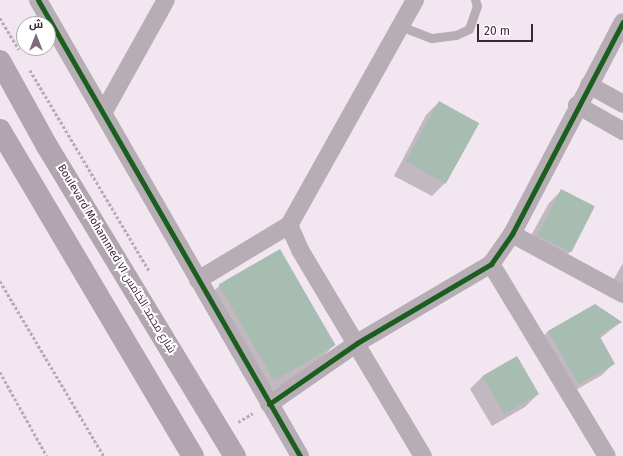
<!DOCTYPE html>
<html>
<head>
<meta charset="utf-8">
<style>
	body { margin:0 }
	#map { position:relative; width:623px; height:456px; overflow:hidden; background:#f2e6f0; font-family:"Fira Sans",Cairo,sans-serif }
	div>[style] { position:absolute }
	.shadow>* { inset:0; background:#0003 }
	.building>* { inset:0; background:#a8bdb2; transform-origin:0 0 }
	.path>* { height:2.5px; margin-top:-1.25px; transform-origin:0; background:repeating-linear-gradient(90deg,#b7aeb5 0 3px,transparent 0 5px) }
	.lane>* { height:9px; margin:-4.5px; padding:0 4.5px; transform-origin:4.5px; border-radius:4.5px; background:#b7aeb5 }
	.street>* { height:18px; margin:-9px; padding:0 9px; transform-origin:9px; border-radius:9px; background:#b7aeb5 }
	.primary>* { height:22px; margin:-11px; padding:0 11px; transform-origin:11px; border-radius:11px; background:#b1a5af }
	.cycleway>* { height:5px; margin:-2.5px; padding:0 2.5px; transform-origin:2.5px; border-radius:2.5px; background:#1b5e20 }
	span { translate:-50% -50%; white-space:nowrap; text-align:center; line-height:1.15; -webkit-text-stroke:4px #fff; paint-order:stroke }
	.street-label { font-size:11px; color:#3e273a }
	.north { position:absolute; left:16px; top:16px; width:40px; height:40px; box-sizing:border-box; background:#fff; border:1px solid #b2a9b0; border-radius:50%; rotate:0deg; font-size:11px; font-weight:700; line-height:16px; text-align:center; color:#3e273a }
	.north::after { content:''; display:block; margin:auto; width:14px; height:18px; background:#7d6a7a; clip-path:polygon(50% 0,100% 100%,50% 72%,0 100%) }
	.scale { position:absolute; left:477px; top:24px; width:56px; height:18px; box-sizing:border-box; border:2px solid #3e273a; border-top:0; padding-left:5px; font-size:12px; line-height:14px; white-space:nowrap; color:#3e273a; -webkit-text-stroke:3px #fff; paint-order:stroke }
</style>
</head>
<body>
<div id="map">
	<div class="shadow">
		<i style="clip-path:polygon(439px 102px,445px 183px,432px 196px,394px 176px,426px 115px)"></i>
		<i style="clip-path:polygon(562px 190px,593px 207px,569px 253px,556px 266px,524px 248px,549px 203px)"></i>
		<i style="clip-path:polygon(280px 251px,335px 344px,319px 361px,260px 398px,203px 302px,219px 286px)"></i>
		<i style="clip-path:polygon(623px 263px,623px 293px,610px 286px)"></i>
		<i style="clip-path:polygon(595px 305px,621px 322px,599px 339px,614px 363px,602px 375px,567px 395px,537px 343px,548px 331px)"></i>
		<i style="clip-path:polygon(483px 376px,538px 394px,525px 407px,492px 426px,470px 389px)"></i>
	</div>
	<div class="building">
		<i style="left:439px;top:101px;width:46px;height:69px;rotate:29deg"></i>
		<i style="left:561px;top:189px;width:38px;height:52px;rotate:27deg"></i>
		<i style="left:280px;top:249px;width:111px;height:71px;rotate:60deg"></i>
		<i style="clip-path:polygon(595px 304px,622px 322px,599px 335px,615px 364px,579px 384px,548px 331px)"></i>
		<i style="left:517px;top:356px;width:44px;height:40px;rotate:60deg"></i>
	</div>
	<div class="path">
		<i style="left:0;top:18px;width:37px;rotate:59deg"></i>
		<i style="left:30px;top:70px;width:235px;rotate:59.3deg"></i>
		<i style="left:0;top:281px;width:204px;rotate:59.3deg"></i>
		<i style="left:0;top:372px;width:96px;rotate:60.8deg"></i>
		<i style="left:238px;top:422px;width:17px;rotate:-31deg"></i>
	</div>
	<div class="lane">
		<i style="left:400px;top:26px;width:34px;rotate:21deg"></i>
		<i style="left:432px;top:38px;width:24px;rotate:-7deg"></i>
		<i style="left:456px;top:35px;width:14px;rotate:-25deg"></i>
		<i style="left:469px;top:29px;width:24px;rotate:-71deg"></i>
		<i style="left:477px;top:6px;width:6px;rotate:-108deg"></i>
	</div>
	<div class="street">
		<i style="left:38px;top:0;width:526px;rotate:60.12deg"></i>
		<i style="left:415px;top:0;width:258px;rotate:119.2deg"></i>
		<i style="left:289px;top:225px;width:27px;rotate:66deg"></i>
		<i style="left:300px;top:250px;width:240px;rotate:59.2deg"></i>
		<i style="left:589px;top:85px;width:39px;rotate:29deg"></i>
		<i style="left:577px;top:105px;width:53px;rotate:29.5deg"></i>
		<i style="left:103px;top:113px;width:129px;rotate:-60.9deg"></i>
		<i style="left:512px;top:234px;width:126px;rotate:28.4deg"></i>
		<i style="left:491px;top:264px;width:224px;rotate:58.9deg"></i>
		<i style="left:198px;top:280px;width:106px;rotate:-31.1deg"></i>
		<i style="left:269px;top:404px;width:107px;rotate:-34.7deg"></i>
		<i style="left:357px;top:343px;width:156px;rotate:-30.5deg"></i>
		<i style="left:491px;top:264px;width:37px;rotate:-55deg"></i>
		<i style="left:512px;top:234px;width:239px;rotate:-62.4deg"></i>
	</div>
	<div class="primary">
		<i style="left:0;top:61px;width:97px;rotate:61.1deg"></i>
		<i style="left:47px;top:146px;width:363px;rotate:58.8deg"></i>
		<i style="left:0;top:130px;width:379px;rotate:59.4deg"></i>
	</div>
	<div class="cycleway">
		<i style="left:38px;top:0;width:526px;rotate:60.12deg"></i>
		<i style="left:269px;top:404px;width:107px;rotate:-34.7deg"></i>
		<i style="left:357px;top:343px;width:156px;rotate:-30.5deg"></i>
		<i style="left:491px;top:264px;width:37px;rotate:-55deg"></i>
		<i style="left:512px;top:234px;width:239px;rotate:-62.4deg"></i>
	</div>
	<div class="street-label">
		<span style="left:116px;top:259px;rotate:59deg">Boulevard Mohammed VI شارع محمد الخامس</span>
	</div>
	<div class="north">ش</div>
	<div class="scale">20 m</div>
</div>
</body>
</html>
